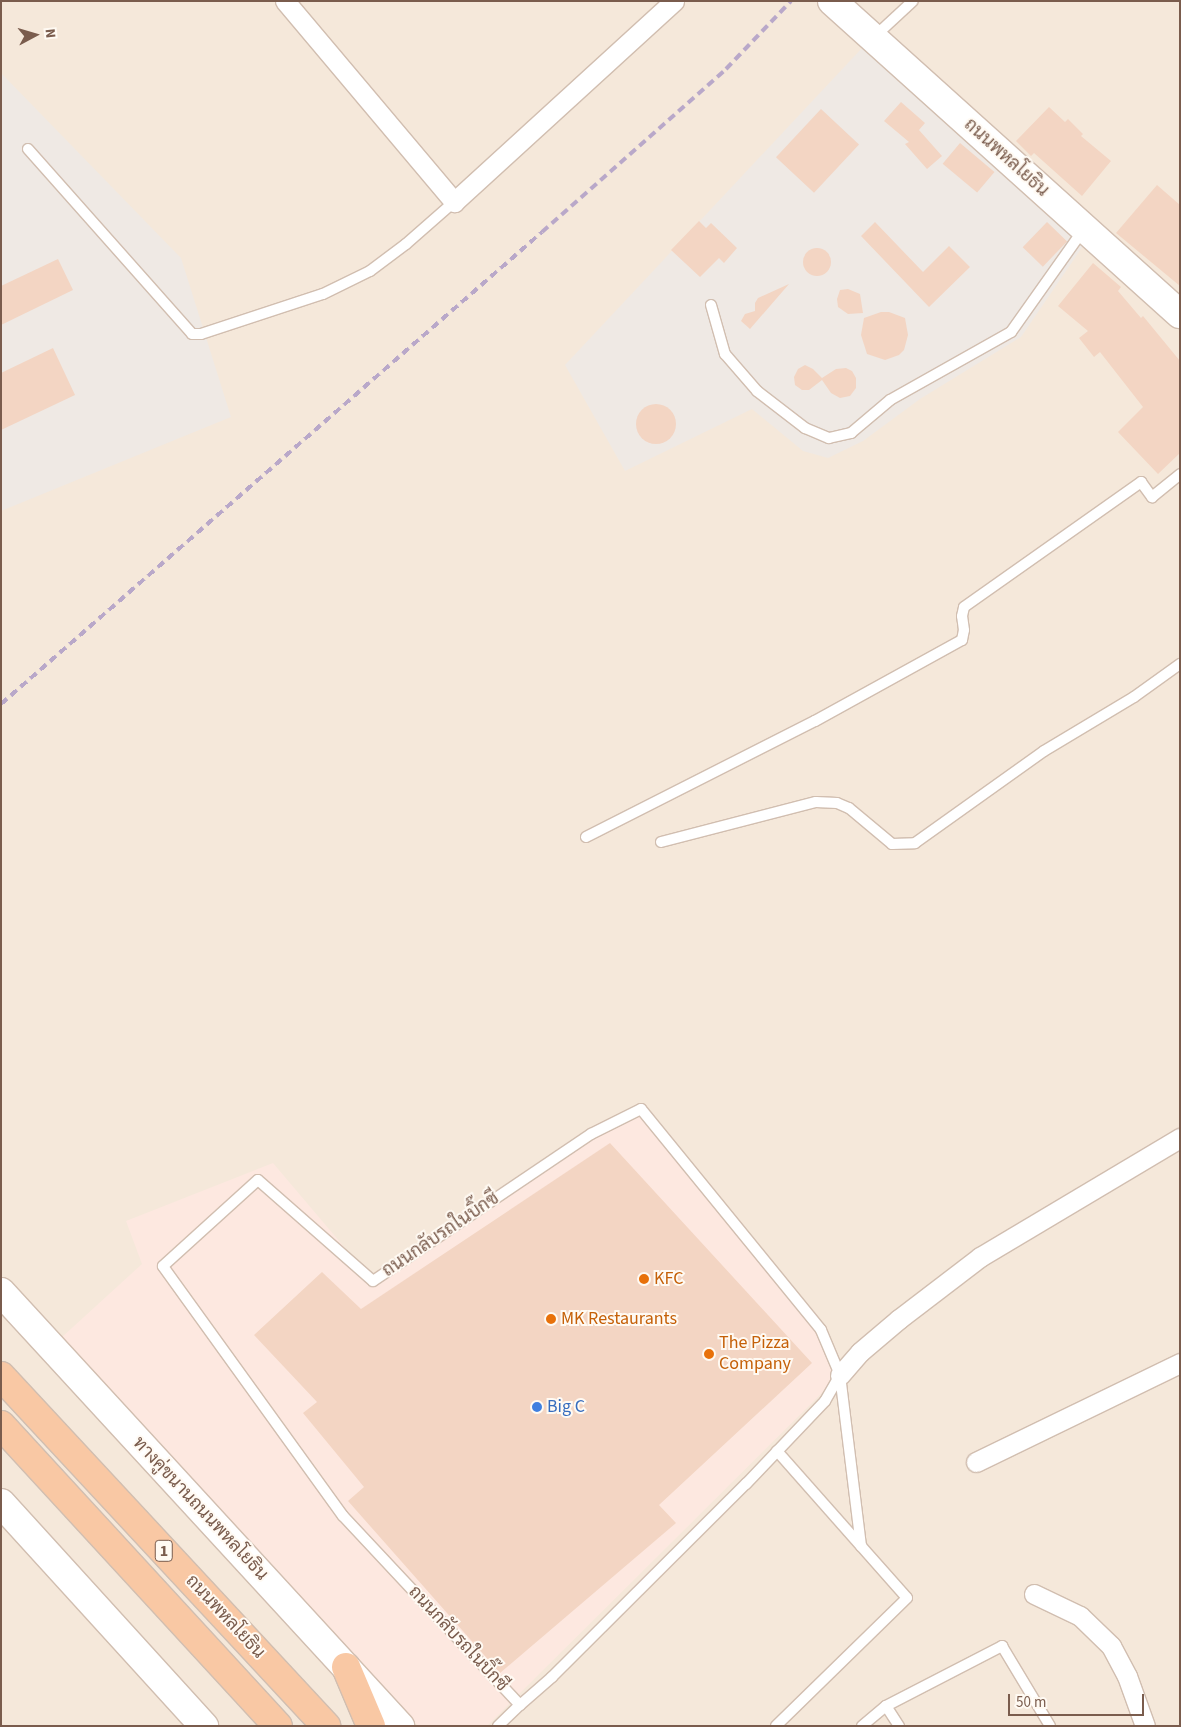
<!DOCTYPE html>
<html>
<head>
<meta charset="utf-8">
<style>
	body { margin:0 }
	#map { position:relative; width:1181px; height:1727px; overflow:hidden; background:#fdf6ec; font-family:"Source Sans 3",Sarabun,sans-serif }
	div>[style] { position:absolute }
	.residential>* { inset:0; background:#f5e8da; transform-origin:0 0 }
	.commercial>* { inset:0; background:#fde8e0 }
	.industrial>* { inset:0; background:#efe9e4 }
	.building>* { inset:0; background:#f3d5c3; transform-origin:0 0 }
	.round { border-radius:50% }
	.roads { filter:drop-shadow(1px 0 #d1beb0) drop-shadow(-1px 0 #d1beb0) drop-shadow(0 1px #d1beb0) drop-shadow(0 -1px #d1beb0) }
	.service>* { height:10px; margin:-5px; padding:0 5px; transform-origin:5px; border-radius:5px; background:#fff }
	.minor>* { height:19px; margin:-9.5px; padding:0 9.5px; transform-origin:9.5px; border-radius:9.5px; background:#fff }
	.secondary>* { height:28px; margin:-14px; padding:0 14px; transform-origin:14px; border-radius:14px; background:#fff }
	.trunk>* { height:28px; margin:-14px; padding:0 14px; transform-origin:14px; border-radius:14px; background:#f9c8a4 }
	.rail>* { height:4px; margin-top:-2px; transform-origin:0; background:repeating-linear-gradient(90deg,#b9a8c9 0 8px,transparent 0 13px) }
	.dots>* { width:14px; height:14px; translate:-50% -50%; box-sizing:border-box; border:2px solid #fffaf3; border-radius:50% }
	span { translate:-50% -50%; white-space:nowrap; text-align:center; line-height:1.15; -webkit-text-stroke:4px #fffaf3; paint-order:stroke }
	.shield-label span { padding:1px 4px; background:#fffaf3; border:1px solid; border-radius:4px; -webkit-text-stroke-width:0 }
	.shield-label { font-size:16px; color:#7a5c4d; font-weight:700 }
	.street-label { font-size:18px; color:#7a5c4d }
	.food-label { font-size:18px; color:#c56008 }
	.left { translate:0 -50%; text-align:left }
	.shop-label { font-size:18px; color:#366cbe }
	.frame { position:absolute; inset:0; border:2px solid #7a5c4d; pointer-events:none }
	.north { position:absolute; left:10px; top:10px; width:50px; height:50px; -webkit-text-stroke:4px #fffaf3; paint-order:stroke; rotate:84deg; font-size:14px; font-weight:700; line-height:20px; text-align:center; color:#7a5c4d }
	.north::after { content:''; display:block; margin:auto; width:18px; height:22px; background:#7a5c4d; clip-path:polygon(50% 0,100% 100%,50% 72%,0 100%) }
	.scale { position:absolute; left:1008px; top:1694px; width:136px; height:22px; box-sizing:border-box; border:2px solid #7a5c4d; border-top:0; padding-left:6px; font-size:15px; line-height:18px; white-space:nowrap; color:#7a5c4d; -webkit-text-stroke:4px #fffaf3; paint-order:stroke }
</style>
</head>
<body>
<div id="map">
	<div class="residential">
		<i style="left:1px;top:1px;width:1179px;height:1725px"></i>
	</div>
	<div class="commercial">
		<i style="clip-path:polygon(641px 1109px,821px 1330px,840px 1375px,487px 1726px,418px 1726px,61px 1338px,142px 1264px,126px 1221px,273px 1163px,373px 1281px,591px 1134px)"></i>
	</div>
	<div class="industrial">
		<i style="clip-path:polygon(862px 48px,1083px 246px,1021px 337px,920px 399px,863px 441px,828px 458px,803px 451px,752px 409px,625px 471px,565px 365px)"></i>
		<i style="clip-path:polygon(1px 73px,181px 258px,231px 417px,1px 511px)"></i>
	</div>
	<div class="building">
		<i style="clip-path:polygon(901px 102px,925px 123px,919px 130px,942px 156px,927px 169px,905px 144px,909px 142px,884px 121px)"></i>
		<i style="clip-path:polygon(1049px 107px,1065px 122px,1068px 119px,1083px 134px,1081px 136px,1111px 161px,1082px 196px,1034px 153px,1031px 156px,1016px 141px)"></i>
		<i style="left:821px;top:109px;width:52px;height:66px;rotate:43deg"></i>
		<i style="left:960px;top:143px;width:45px;height:27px;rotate:40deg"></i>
		<i style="clip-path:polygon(1157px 185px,1180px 205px,1180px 286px,1116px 233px)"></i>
		<i style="clip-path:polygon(699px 221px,706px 228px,711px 223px,737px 248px,724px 263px,719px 258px,700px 277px,671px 250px)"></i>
		<i style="clip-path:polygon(875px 222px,923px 272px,949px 246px,970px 267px,929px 307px,861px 236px)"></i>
		<i style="left:1047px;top:222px;width:28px;height:35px;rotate:44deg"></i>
		<i class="round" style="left:803px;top:248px;width:28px;height:28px"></i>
		<i style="clip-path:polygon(58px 259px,73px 290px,1px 325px,1px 286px)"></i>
		<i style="clip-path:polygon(1093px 263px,1121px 287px,1118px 291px,1141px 318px,1143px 316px,1180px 361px,1180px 453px,1158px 474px,1118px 432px,1143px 407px,1100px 352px,1094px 357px,1079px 338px,1088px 331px,1058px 306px)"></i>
		<i style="clip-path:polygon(789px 284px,750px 329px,741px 321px,745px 314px,755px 311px,755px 303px,758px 298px)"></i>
		<i style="clip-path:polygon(848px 289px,860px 294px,863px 313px,848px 314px,838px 307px,837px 299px,840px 290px)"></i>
		<i style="clip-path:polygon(881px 312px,889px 312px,905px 318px,908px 335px,904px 350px,899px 355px,885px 360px,867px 354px,861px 335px,864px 318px)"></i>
		<i style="clip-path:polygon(53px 348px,75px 395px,1px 430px,1px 373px)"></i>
		<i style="clip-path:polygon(805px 365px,813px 369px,822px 378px,836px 369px,846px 368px,852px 371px,856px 378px,856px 388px,850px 396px,840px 398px,831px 393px,822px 380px,809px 390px,802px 390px,795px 385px,794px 377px,798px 369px)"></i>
		<i class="round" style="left:636px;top:404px;width:40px;height:40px"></i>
		<i style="clip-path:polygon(610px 1143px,812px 1363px,659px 1505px,676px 1523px,500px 1673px,348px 1501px,364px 1487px,303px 1413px,317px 1402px,254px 1335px,322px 1272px,361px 1309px)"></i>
	</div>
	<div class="roads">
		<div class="service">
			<i style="left:873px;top:38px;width:54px;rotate:-42.8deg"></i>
			<i style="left:28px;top:149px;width:247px;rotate:48.4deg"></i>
			<i style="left:192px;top:334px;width:9px"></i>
			<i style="left:201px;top:334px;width:128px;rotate:-18.2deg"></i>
			<i style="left:323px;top:294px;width:52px;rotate:-26.1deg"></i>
			<i style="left:370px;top:271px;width:45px;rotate:-36.9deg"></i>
			<i style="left:406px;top:244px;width:64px;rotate:-41.2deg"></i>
			<i style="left:711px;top:305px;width:51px;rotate:74.1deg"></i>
			<i style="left:725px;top:354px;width:49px;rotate:49.1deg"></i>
			<i style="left:757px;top:391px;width:61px;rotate:37.6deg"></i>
			<i style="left:805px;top:428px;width:26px;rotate:23deg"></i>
			<i style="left:829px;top:438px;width:23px;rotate:-13deg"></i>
			<i style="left:851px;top:433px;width:51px;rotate:-40.2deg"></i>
			<i style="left:890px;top:400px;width:139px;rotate:-29.3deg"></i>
			<i style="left:1011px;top:332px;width:126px;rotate:-54.7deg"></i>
			<i style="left:586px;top:837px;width:257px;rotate:-26.9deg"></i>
			<i style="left:815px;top:721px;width:168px;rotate:-28.9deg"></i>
			<i style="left:962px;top:640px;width:10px;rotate:-79deg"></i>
			<i style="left:964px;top:630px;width:14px;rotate:-98deg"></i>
			<i style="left:962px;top:616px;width:9px;rotate:-77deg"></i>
			<i style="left:964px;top:607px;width:217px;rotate:-35.2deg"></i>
			<i style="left:1141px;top:482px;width:19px;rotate:54deg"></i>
			<i style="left:1152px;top:497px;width:36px;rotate:-39deg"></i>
			<i style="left:661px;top:842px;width:160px;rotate:-14.5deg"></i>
			<i style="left:816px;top:802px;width:21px;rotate:3deg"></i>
			<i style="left:837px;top:803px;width:13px;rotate:23deg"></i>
			<i style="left:849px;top:808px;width:56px;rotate:39.9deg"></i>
			<i style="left:892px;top:844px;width:23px;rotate:-2deg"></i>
			<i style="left:915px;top:843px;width:158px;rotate:-35.5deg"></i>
			<i style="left:1044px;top:751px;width:105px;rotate:-31deg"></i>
			<i style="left:1134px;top:697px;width:57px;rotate:-35.7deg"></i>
			<i style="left:777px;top:1451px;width:127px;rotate:48.5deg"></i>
			<i style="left:520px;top:1705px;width:43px;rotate:-41.2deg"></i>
			<i style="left:552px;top:1677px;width:274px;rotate:-44.9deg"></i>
			<i style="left:746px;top:1484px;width:115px;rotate:-46.4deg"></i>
			<i style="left:825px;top:1401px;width:30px;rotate:-60deg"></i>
			<i style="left:886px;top:1706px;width:131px;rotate:-27.3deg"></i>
			<i style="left:1002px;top:1646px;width:93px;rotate:59deg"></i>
			<i style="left:498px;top:1726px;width:30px;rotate:-44deg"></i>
			<i style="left:520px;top:1705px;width:259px;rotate:-133.1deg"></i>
			<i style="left:343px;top:1516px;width:308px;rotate:-125.8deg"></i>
			<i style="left:163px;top:1266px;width:128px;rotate:-42.2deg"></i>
			<i style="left:258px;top:1180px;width:153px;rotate:41.3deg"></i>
			<i style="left:373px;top:1281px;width:263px;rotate:-34deg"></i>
			<i style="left:591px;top:1134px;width:56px;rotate:-26.6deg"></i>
			<i style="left:641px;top:1109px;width:285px;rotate:50.8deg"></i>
			<i style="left:821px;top:1330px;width:49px;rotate:67.1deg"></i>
			<i style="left:840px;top:1375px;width:172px;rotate:83deg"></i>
			<i style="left:861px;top:1546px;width:69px;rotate:48.5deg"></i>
			<i style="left:907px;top:1598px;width:183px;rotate:135.7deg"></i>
			<i style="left:862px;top:1726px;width:31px;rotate:-40deg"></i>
			<i style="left:886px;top:1706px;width:24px;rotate:57deg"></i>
		</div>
		<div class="minor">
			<i style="left:285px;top:1px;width:263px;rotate:49.9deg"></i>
			<i style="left:454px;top:202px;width:298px;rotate:-42.4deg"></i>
			<i style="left:840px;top:1375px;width:30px;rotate:-49deg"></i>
			<i style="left:860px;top:1352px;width:51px;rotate:-40.2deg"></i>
			<i style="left:899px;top:1319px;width:102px;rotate:-37.4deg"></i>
			<i style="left:980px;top:1257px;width:233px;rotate:-30.8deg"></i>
			<i style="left:976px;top:1462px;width:227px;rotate:-25.9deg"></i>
			<i style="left:1034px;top:1594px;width:51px;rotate:25.6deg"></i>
			<i style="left:1080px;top:1616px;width:43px;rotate:44.1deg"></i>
			<i style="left:1111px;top:1646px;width:34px;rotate:62deg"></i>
			<i style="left:1127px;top:1676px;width:53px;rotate:70.2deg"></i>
		</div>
		<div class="secondary">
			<i style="left:832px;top:1px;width:468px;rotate:42deg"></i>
			<i style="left:1px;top:1292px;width:590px;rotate:47.41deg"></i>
			<i style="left:1px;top:1503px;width:302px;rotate:47.7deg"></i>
		</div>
		<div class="trunk">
			<i style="left:1px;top:1376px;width:478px;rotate:47.1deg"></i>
			<i style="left:1px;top:1425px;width:409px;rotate:47.4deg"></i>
			<i style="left:346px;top:1667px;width:64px;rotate:67deg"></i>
		</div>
	</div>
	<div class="rail">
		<i style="left:1px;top:704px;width:718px;rotate:-41.1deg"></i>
		<i style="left:542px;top:232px;width:246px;rotate:-41.5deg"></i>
		<i style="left:726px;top:69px;width:94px;rotate:-46.3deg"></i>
	</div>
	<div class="dots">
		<i style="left:644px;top:1279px;background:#e8710a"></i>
		<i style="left:551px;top:1319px;background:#e8710a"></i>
		<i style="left:709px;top:1354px;background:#e8710a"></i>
		<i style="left:537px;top:1407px;background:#3f7fe0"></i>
	</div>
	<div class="shield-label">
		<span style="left:164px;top:1551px">1</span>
	</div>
	<div class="street-label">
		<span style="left:1006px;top:158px;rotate:42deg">ถนนพหลโยธิน</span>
		<span style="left:441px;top:1235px;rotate:-34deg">ถนนกลับรถในบิ๊กซี</span>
		<span style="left:200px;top:1509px;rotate:47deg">ทางคู่ขนานถนนพหลโยธิน</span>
		<span style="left:225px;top:1617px;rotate:47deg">ถนนพหลโยธิน</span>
		<span style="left:458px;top:1639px;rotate:47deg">ถนนกลับรถในบิ๊กซี</span>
	</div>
	<div class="food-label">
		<span class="left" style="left:654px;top:1279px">KFC</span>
		<span class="left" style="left:561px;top:1319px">MK Restaurants</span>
		<span class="left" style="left:719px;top:1354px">The Pizza<br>Company</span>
	</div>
	<div class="shop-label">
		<span class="left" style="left:547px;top:1407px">Big C</span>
	</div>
	<div class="frame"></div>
	<div class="north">N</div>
	<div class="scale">50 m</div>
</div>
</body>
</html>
